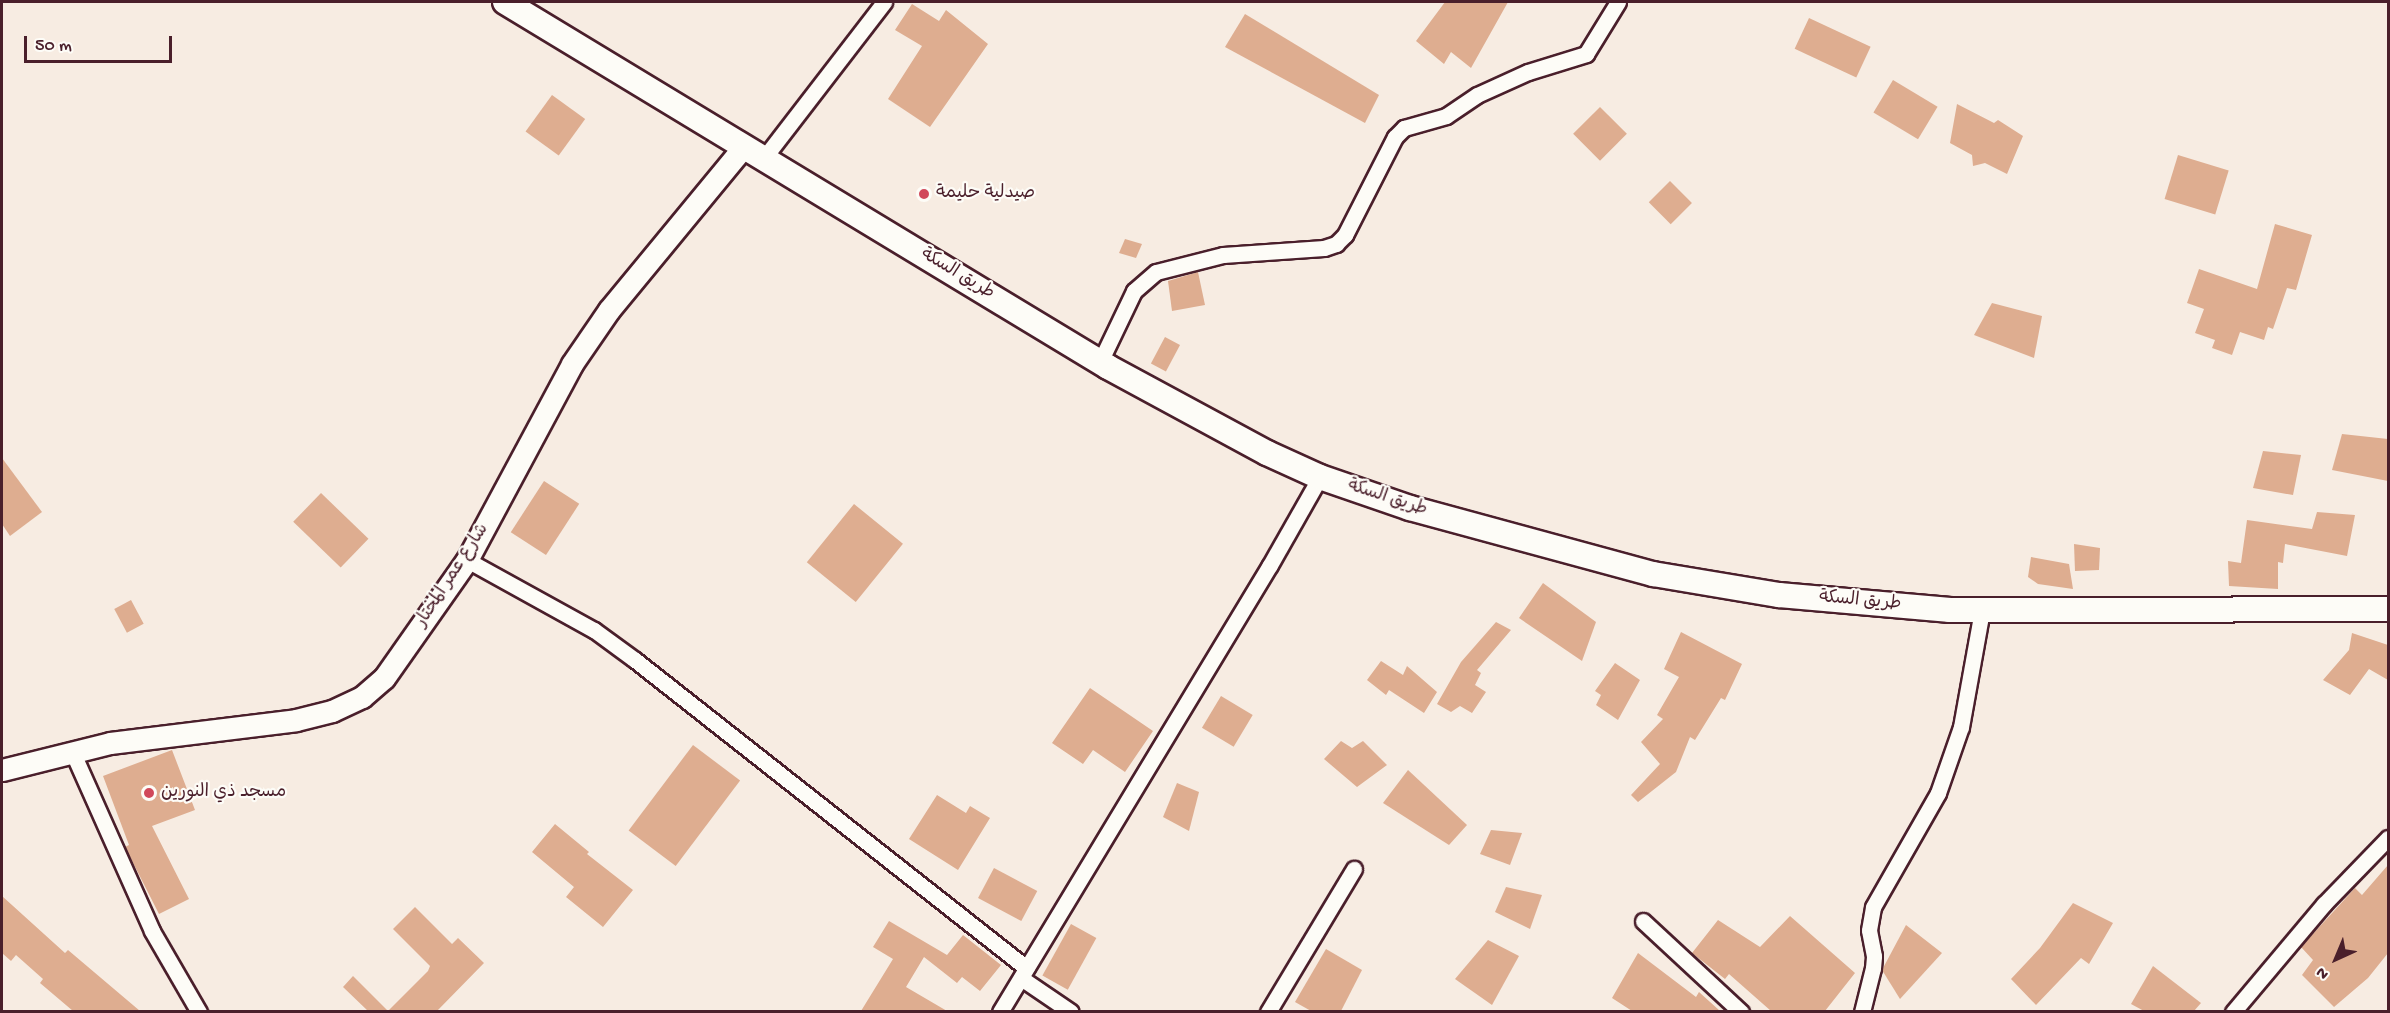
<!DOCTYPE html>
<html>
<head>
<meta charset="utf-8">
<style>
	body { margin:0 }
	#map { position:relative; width:2390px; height:1013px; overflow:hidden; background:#f7ece2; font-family:"Gochi Hand","Playpen Sans Arabic",sans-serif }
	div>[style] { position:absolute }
	.building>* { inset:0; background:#dead90; transform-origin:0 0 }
	.roads { filter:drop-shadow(2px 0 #4a1f2b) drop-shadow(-2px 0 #4a1f2b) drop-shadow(0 2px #4a1f2b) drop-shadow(0 -2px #4a1f2b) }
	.street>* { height:15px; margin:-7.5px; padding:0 7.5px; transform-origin:7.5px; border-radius:7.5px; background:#fdfcf7 }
	.secondary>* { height:21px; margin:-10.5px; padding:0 10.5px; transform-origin:10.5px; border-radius:10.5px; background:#fdfcf7 }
	.primary>* { height:24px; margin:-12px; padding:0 12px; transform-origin:12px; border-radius:12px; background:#fdfcf7 }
	.dots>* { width:16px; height:16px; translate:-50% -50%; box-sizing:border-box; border:3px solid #fdfcf7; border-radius:50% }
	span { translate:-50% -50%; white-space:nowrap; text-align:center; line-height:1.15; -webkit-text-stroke:4.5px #fdfcf7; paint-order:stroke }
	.poi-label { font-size:18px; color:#4a1f2b }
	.left { translate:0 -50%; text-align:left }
	.street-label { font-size:18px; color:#4a1f2b }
	.frame { position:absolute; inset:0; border:3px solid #4a1f2b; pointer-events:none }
	.north { position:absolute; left:2306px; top:929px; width:60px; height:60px; -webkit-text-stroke:4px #fdfcf7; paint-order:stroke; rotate:224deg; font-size:16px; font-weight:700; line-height:24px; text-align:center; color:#4a1f2b }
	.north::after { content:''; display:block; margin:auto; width:21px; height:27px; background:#4a1f2b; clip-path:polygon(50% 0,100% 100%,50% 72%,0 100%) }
	.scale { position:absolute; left:24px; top:36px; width:148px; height:27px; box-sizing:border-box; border:3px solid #4a1f2b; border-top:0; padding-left:8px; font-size:18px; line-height:21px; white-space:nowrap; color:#4a1f2b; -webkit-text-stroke:4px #fdfcf7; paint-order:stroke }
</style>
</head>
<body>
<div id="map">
	<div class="building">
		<i style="clip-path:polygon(1445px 2px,1508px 2px,1471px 68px,1451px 52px,1444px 64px,1416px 41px)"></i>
		<i style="clip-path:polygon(912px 4px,939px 21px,946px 10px,988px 44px,930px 127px,888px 99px,922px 46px,895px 30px)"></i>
		<i style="clip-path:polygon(1245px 14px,1379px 95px,1365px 123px,1225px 47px)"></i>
		<i style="left:1809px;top:18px;width:68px;height:34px;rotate:25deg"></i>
		<i style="left:1893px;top:80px;width:52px;height:38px;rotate:31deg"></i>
		<i style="left:552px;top:95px;width:41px;height:45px;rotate:36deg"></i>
		<i style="clip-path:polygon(1957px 104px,1994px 123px,1998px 120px,2023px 136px,2007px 174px,1985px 163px,1973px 166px,1972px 155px,1950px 143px)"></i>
		<i style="left:1600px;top:107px;width:38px;height:38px;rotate:45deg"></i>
		<i style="left:2178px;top:155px;width:53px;height:46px;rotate:17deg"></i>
		<i style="left:1670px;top:181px;width:31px;height:30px;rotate:45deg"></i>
		<i style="clip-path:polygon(2275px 224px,2312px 235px,2296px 290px,2287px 288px,2273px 329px,2268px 327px,2264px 340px,2240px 332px,2232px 355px,2212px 348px,2215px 340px,2195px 333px,2204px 309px,2187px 303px,2199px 269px,2257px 289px)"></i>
		<i style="clip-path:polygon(1125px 239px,1142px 244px,1136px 258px,1119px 253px)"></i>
		<i style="clip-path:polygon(1198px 272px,1205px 305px,1172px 311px,1168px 281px)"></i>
		<i style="clip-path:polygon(1992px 303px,2042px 316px,2034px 358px,1974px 335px)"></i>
		<i style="left:1165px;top:337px;width:17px;height:30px;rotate:28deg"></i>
		<i style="clip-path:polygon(2342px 434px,2388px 439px,2388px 481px,2332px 470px)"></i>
		<i style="clip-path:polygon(2263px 451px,2301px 455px,2293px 495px,2253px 488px)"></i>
		<i style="clip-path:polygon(2px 458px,42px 512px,10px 536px,2px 524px)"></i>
		<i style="left:544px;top:481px;width:42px;height:61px;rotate:33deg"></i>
		<i style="left:321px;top:493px;width:66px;height:40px;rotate:44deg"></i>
		<i style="left:854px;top:504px;width:63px;height:75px;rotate:39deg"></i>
		<i style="clip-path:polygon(2317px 512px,2355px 515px,2347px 556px,2285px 544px,2283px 563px,2278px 562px,2278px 589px,2229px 586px,2228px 561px,2241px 563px,2247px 520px,2312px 529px)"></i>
		<i style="clip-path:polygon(2074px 544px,2100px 548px,2099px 570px,2075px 571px)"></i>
		<i style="clip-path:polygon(2031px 557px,2069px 564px,2073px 589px,2038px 584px,2028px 577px)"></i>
		<i style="clip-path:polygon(1543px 583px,1596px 622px,1582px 661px,1519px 618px)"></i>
		<i style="left:131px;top:600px;width:27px;height:19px;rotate:62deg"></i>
		<i style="clip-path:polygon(1496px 622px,1511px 630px,1477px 670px,1481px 673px,1475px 685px,1486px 692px,1472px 713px,1460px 706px,1451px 712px,1437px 704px,1461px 662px)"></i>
		<i style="clip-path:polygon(1681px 632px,1742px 664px,1725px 700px,1721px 698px,1695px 740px,1690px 737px,1676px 772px,1638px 802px,1631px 795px,1660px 764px,1641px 742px,1663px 719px,1657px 715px,1679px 677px,1664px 669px)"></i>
		<i style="clip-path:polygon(2352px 633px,2388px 645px,2388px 680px,2369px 669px,2350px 695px,2323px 680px,2349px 650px)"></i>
		<i style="clip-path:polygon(1381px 661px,1403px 675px,1407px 666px,1437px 692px,1424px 713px,1389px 690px,1386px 695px,1367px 680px)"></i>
		<i style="clip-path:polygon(1615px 663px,1640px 680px,1618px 720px,1596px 705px,1601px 695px,1595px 691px)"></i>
		<i style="clip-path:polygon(1090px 688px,1153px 731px,1125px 772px,1093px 750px,1083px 764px,1052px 743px)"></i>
		<i style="left:1221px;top:696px;width:37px;height:37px;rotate:31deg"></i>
		<i style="clip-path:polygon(1341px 741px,1352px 748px,1363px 741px,1387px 765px,1357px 787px,1324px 759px)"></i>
		<i style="left:693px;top:745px;width:59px;height:107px;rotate:37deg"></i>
		<i style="clip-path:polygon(172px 750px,195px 810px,152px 826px,189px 899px,159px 914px,125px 847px,129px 845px,103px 776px)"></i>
		<i style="clip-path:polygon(1408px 770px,1467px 825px,1449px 845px,1383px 803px)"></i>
		<i style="clip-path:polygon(1177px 783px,1199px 792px,1189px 831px,1163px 817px)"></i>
		<i style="clip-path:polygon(937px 795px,966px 813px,970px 806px,990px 818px,958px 870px,909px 839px)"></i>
		<i style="clip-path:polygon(555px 824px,589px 852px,587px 854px,633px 890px,603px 927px,566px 897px,574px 887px,532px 852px)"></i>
		<i style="clip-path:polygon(1491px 830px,1522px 833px,1510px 865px,1480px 854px)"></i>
		<i style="clip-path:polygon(2388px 865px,2388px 953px,2368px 978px,2334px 1007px,2302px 975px,2313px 960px,2301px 947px,2355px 888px,2362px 895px)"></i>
		<i style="left:994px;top:868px;width:49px;height:34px;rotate:28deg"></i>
		<i style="clip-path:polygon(1506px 887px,1542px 895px,1530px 929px,1495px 912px)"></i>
		<i style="clip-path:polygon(2px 896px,65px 953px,68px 950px,140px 1011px,73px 1011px,40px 983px,43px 979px,16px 955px,11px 961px,2px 953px)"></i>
		<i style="clip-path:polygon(2073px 903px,2113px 923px,2089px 964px,2081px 958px,2036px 1005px,2011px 979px,2040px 948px)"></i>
		<i style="clip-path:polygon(415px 907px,452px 944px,458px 938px,484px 963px,437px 1011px,368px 1011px,343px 987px,353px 976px,388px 1011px,428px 971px,430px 966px,393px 929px)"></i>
		<i style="clip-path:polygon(1790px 916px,1855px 973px,1825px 1011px,1771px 1011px,1729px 974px,1725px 979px,1692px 953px,1718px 920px,1760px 947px)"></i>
		<i style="clip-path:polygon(889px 921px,947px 955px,963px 935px,1001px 965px,980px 991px,962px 977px,957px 983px,924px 957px,906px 987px,947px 1011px,861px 1011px,893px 959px,873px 947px)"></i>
		<i style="left:1071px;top:924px;width:29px;height:59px;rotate:29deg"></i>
		<i style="clip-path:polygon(1906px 925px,1942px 953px,1900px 999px,1882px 970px)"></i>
		<i style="clip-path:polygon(1488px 940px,1519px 956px,1492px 1005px,1455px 979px)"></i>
		<i style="clip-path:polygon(1326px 949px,1362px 970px,1341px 1011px,1311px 1011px,1295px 1002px)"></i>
		<i style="clip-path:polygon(1638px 953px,1696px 997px,1699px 992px,1720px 1011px,1632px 1011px,1612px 998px)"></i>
		<i style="clip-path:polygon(2153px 966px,2201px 1003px,2194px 1011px,2144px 1011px,2131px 1004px)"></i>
	</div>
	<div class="roads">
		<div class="street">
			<i style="left:764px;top:158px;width:197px;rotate:-52.4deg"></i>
			<i style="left:1100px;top:362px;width:79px;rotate:-64.4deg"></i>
			<i style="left:1134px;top:291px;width:29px;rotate:-41deg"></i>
			<i style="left:1156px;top:272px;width:69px;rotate:-14.2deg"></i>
			<i style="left:1223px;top:255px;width:101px;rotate:-4deg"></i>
			<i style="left:1324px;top:248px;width:13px;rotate:-18deg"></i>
			<i style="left:1336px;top:244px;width:13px;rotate:-45deg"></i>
			<i style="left:1345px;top:235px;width:110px;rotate:-63deg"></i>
			<i style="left:1395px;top:137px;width:13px;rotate:-45deg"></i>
			<i style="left:1404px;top:128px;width:44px;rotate:-15.9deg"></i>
			<i style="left:1446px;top:116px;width:37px;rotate:-34deg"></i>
			<i style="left:1477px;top:95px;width:56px;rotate:-24.3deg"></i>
			<i style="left:1528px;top:72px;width:61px;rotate:-17.2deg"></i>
			<i style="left:1586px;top:54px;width:61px;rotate:-58.4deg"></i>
			<i style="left:467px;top:560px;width:145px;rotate:28.9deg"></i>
			<i style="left:594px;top:630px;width:51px;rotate:36.2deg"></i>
			<i style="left:635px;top:660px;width:498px;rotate:38.2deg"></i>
			<i style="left:72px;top:751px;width:197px;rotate:66deg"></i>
			<i style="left:152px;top:931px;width:94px;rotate:59.9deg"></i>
			<i style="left:1643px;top:921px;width:134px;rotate:42.9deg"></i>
			<i style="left:1021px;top:978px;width:60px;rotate:34.2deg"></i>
			<i style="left:1000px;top:1012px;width:522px;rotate:-58.87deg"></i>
			<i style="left:1270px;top:565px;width:101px;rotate:-60.4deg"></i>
			<i style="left:1268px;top:1012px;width:167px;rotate:-59deg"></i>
			<i style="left:1862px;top:1012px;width:45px;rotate:-76deg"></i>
			<i style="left:1873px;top:968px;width:12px;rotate:-85deg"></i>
			<i style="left:1874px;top:956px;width:26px;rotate:-101deg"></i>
			<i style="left:1869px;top:930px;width:23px;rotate:-80deg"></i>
			<i style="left:1873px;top:907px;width:131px;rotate:-60.3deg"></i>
			<i style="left:1938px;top:793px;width:70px;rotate:-70.8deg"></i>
			<i style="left:1961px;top:727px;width:119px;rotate:-79.8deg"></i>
			<i style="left:2233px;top:1012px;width:141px;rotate:-49.9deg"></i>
			<i style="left:2324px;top:904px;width:92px;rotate:-45.9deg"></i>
		</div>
		<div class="secondary">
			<i style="left:2px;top:770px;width:111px;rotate:-14deg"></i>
			<i style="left:110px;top:743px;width:187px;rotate:-7deg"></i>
			<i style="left:296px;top:720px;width:37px;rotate:-14deg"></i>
			<i style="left:332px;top:711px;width:33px;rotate:-25deg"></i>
			<i style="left:362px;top:697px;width:29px;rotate:-41deg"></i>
			<i style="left:384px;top:678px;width:144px;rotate:-54.9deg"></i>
			<i style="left:467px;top:560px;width:222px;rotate:-61.8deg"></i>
			<i style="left:572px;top:364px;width:65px;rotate:-55.6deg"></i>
			<i style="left:609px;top:310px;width:212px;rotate:-50.5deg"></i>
		</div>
		<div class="primary">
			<i style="left:505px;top:2px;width:705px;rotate:31.19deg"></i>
			<i style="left:1108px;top:367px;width:181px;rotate:28.4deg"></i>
			<i style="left:1267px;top:453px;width:58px;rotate:24.4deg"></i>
			<i style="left:1320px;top:477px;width:95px;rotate:19deg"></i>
			<i style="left:1410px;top:508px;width:252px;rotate:15.2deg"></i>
			<i style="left:1653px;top:574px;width:128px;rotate:9.5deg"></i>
			<i style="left:1779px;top:595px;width:172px;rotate:5deg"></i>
			<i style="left:1950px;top:610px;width:438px;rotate:-0.1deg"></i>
		</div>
	</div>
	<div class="dots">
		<i style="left:924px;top:194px;background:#d1495b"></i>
		<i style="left:149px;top:793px;background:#d1495b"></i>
	</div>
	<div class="poi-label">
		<span class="left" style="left:936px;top:194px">صيدلية حليمة</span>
		<span class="left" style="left:161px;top:793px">مسجد ذي النورين</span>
	</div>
	<div class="street-label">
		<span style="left:957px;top:275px;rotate:31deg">طريق السكة</span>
		<span style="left:1387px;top:499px;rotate:18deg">طريق السكة</span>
		<span style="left:453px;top:576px;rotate:-57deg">شارع عمر المختار</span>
		<span style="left:1860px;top:602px;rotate:5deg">طريق السكة</span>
	</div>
	<div class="frame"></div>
	<div class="north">N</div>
	<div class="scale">50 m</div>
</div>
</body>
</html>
